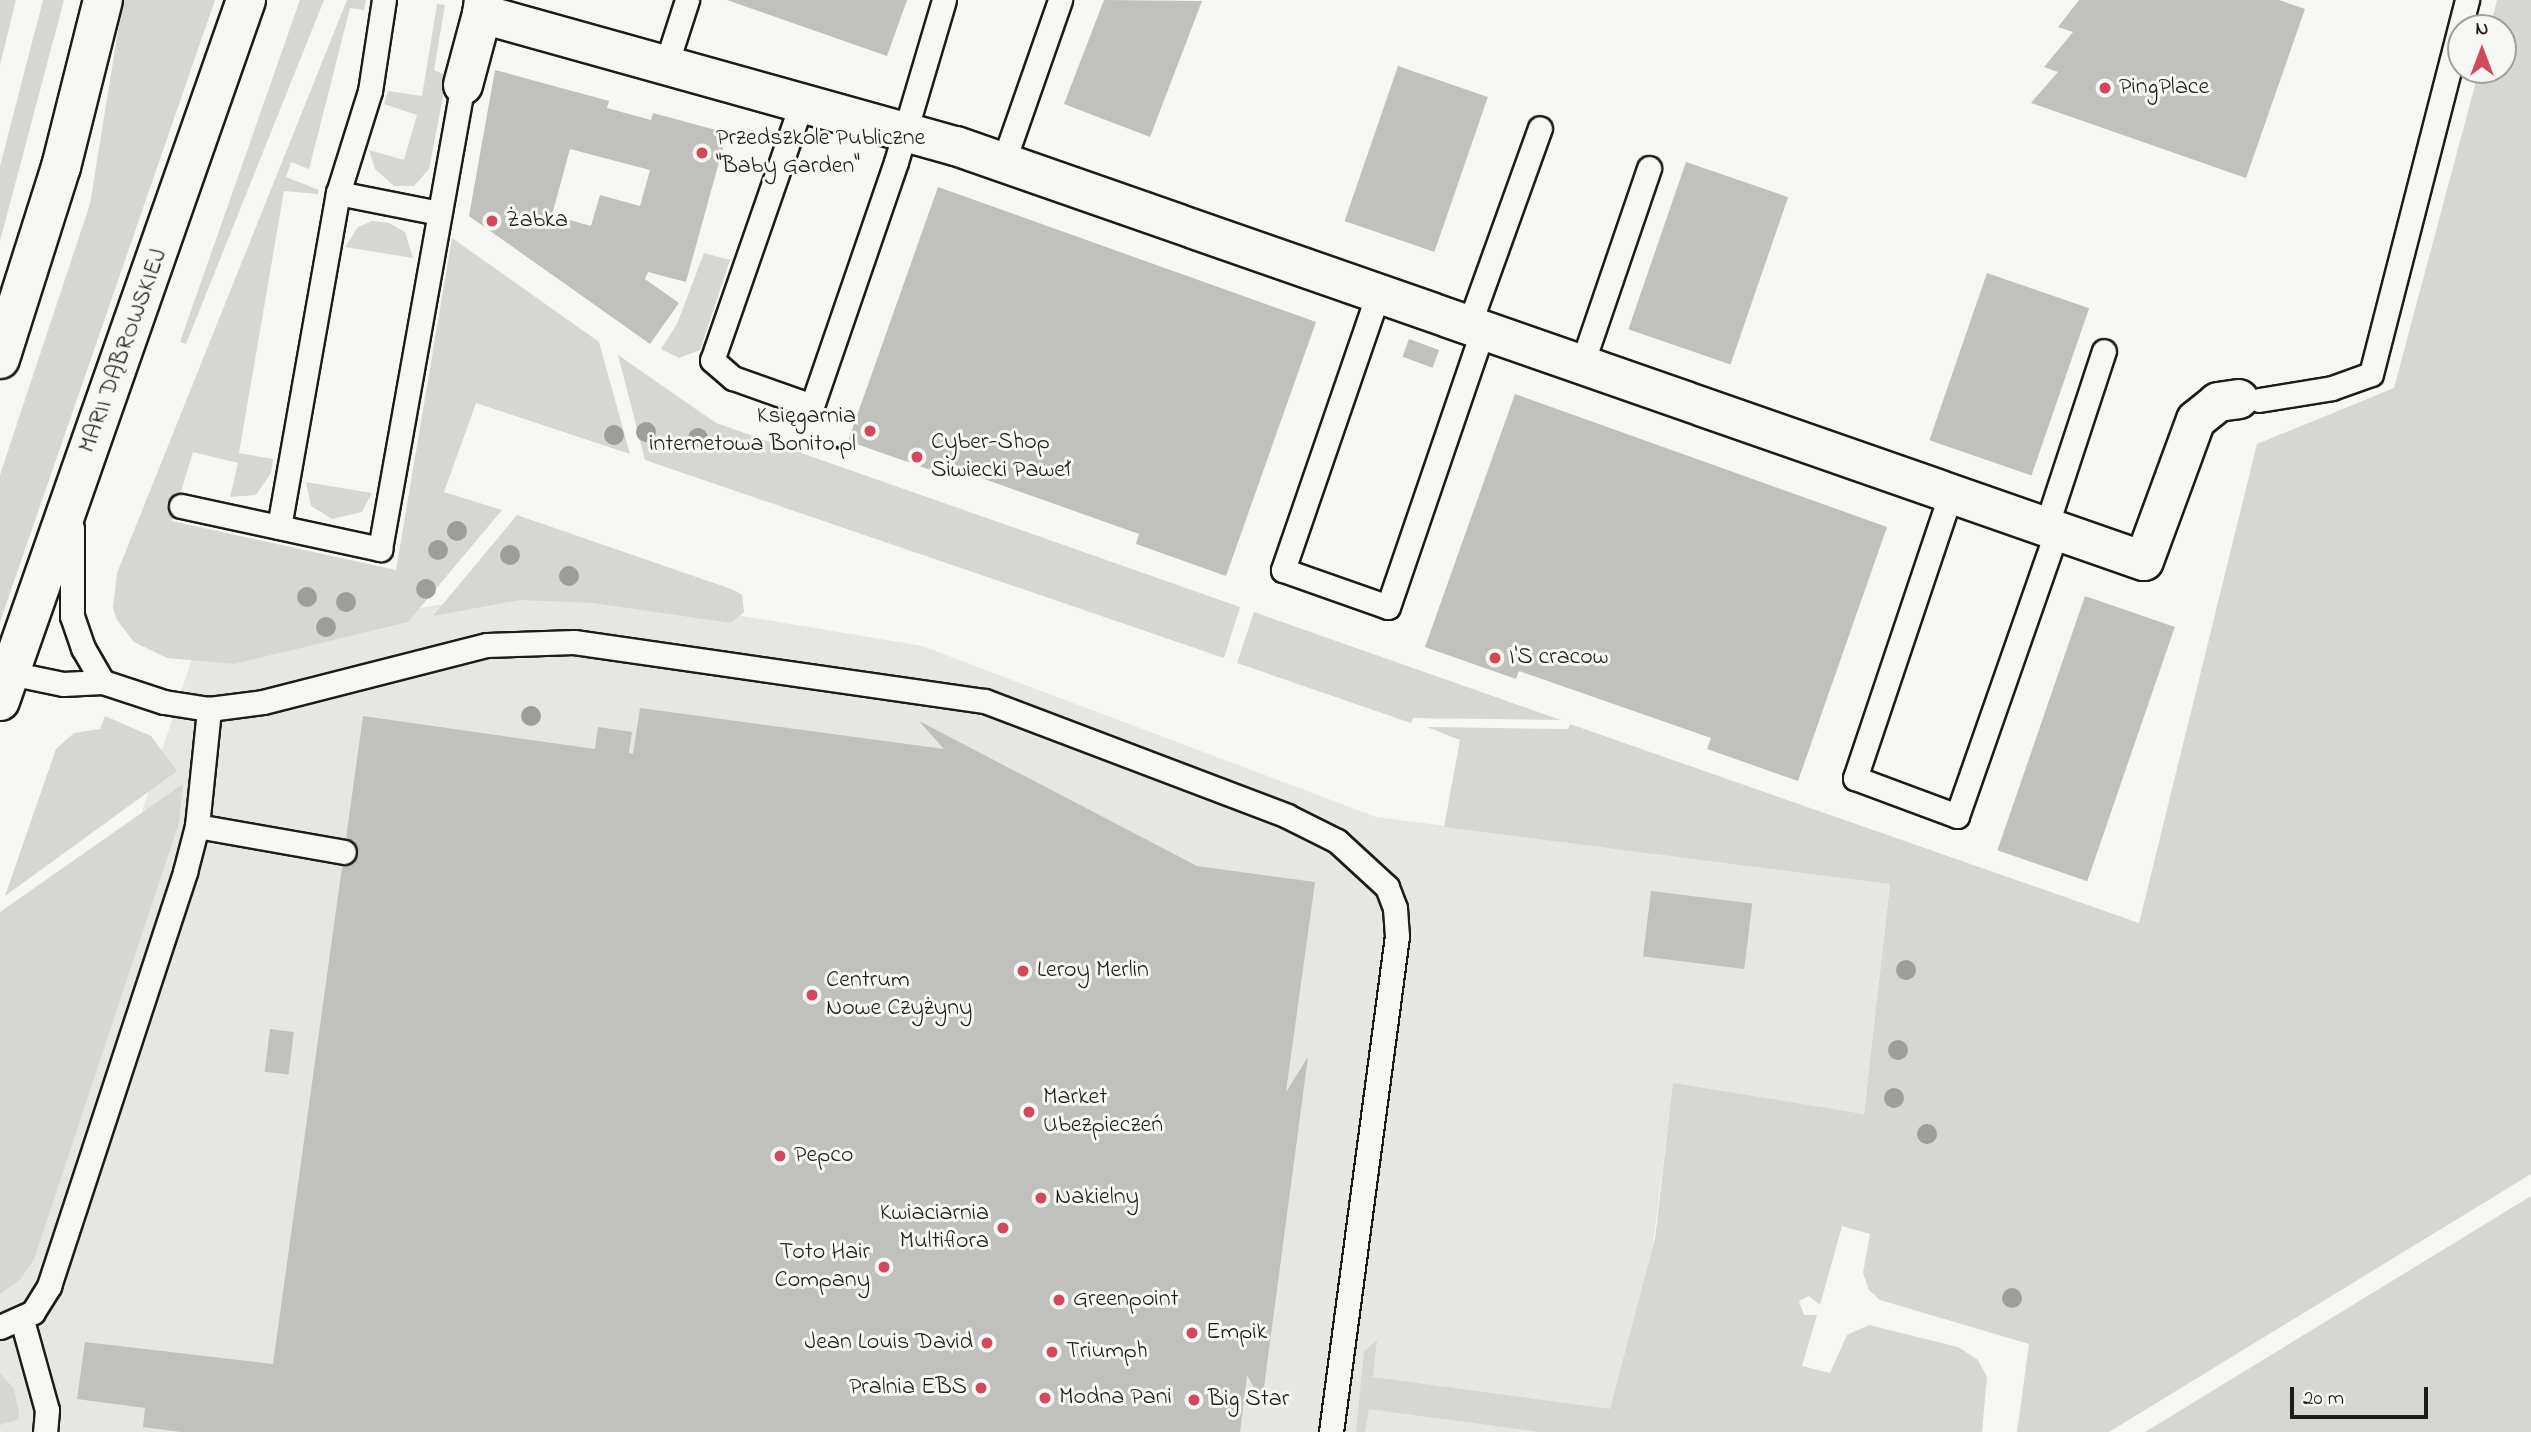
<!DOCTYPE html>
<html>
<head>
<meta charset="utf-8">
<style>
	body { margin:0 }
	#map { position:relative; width:2531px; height:1432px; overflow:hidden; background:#f6f6f2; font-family:"Indie Flower",sans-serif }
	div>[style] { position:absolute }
	.built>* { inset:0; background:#e6e6e2 }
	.green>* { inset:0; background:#d6d6d2 }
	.building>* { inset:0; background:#c0c0bd; transform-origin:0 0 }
	.roads { filter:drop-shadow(2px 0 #1c1c1c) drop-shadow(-2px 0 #1c1c1c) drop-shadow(0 2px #1c1c1c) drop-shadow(0 -2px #1c1c1c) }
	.service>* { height:23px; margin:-11.5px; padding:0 11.5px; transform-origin:11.5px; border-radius:11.5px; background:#f6f6f2 }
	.minor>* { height:38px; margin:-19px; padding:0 19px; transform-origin:19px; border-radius:19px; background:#f6f6f2 }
	.tertiary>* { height:38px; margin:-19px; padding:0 19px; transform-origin:19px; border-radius:19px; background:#f6f6f2 }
	.trees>* { width:20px; height:20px; margin:-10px; border-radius:50%; background:#9d9d9b }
	.dots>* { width:19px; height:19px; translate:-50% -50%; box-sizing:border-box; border:4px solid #f6f6f2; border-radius:50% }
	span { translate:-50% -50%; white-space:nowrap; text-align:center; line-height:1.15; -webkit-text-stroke:6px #f6f6f2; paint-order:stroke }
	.poi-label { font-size:24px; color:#1c1c1c }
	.left { translate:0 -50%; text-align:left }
	.right { translate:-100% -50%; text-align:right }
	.street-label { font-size:24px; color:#1c1c1c }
	.north { position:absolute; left:2447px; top:14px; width:70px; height:70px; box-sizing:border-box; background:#f6f6f2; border:2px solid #9f9f9c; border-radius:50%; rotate:0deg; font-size:19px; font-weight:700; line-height:28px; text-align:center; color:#1c1c1c }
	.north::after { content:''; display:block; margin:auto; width:24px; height:32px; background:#d1495b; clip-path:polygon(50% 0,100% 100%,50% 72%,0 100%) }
	.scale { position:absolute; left:2290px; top:1387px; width:138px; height:32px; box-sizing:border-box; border:4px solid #1c1c1c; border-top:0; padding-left:9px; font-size:21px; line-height:24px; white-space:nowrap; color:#1c1c1c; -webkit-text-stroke:5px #f6f6f2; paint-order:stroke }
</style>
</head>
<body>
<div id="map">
	<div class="built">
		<i style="clip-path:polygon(520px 591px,598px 592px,922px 646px,1376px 817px,1890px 883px,1864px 1114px,1673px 1084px,1630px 1432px,0 1432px,0 1247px,196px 646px)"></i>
	</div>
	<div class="green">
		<i style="clip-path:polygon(0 0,16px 0,0 65px)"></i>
		<i style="clip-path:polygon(43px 0,64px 0,0 241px,0 166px)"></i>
		<i style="clip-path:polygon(123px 0,215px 0,0 622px,0 475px,90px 204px)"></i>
		<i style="clip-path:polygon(300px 0,324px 0,186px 344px,180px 342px)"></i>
		<i style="clip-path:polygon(347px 0,366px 0,364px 10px,350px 8px,309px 169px,291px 162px,286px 177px,319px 190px,318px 194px,284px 191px,239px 453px,273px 459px,271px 473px,256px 495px,230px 497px,238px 463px,193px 452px,172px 521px,396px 570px,452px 238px,599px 342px,630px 454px,476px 403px,444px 492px,502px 510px,408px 622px,234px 664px,167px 658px,134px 642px,117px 620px,113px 608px,117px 573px)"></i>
		<i style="clip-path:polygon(2497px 0,2531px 0,2531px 1174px,2109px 1432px,2017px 1432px,2029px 1344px,1880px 1300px,1869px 1290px,1863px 1273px,1870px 1234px,1842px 1226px,1820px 1305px,1809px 1296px,1799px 1301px,1804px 1315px,1817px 1315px,1802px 1366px,1830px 1373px,1847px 1335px,1869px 1325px,1958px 1347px,1978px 1360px,1987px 1377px,1982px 1432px,1540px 1432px,1369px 1409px,1365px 1432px,1356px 1432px,1364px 1351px,1377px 1340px,1373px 1377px,1610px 1409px,1655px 1239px,1673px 1083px,1864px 1114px,1890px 884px,1444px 827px,1460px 740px,1427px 727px,1568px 729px,1570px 724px,2139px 923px,2257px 444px,2394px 388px,2479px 70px,2503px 70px,2503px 28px,2490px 28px)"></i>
		<i style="clip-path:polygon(437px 4px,445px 5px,434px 70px,447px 76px,429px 169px,414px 186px,394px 186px,375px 169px,369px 150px,404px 160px,417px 115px,384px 104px,388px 91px,422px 96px)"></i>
		<i style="clip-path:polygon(372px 221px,389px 223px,405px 232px,413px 258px,345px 247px,358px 227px)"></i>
		<i style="clip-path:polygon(704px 253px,730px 260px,700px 350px,679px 358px,661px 349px,677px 324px)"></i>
		<i style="clip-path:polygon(618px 355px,716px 423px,1240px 607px,1224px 658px,645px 460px)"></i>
		<i style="clip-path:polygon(306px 482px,372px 493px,362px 512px,332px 519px,311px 506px)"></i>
		<i style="clip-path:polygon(517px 515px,734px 590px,742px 595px,744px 612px,731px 623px,593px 603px,520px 600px,433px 616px)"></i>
		<i style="clip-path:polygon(1254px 612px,1561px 720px,1413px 718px,1411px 723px,1237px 663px)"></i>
		<i style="clip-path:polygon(105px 716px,151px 736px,177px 771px,5px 896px,56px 749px,74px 733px,100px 729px)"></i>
		<i style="clip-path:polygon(183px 784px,179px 823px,34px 1259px,20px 1280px,0 1294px,0 912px)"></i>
		<i style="clip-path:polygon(2531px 1196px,2531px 1432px,2145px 1432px,2240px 1374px)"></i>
		<i style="clip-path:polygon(0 1373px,14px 1389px,19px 1413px,19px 1419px,0 1425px)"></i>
	</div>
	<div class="building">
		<i style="clip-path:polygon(727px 0,907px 0,887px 56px)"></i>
		<i style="clip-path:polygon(1104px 0,1202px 1px,1150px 137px,1064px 104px)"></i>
		<i style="clip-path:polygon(2079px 0,2279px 0,2305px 9px,2246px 178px,2031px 103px,2058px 72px,2044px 67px,2073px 32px,2058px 27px)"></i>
		<i style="left:1398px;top:66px;width:95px;height:164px;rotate:19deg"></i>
		<i style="clip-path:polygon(evenodd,495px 70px,609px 101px,607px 108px,651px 120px,653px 113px,727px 133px,686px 282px,648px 272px,645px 279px,679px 303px,650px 344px,469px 216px,495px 70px,570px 149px,650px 170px,640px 206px,600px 195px,591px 226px,552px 215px,570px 149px)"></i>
		<i style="left:1686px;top:162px;width:108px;height:177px;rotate:19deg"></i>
		<i style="clip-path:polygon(938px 187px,1316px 322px,1226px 576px,1136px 544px,1139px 534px,942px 464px,939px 473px,848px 441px)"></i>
		<i style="left:1987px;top:273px;width:108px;height:177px;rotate:19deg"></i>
		<i style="left:1409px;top:339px;width:32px;height:19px;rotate:20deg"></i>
		<i style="clip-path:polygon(1515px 394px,1887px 527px,1798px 781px,1707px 749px,1711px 738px,1519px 671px,1516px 679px,1425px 647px)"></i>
		<i style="left:2085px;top:596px;width:95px;height:269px;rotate:19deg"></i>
		<i style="clip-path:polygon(640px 708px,944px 749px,919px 721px,1197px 866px,1315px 882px,1286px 1092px,1308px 1057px,1262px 1402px,1247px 1375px,1240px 1432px,181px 1432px,143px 1427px,145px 1408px,77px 1399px,85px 1342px,273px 1364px,363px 716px,595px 749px,598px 727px,632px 732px,629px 753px,633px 754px)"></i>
		<i style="left:1651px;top:891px;width:102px;height:66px;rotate:7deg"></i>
		<i style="left:270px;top:1029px;width:24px;height:43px;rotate:7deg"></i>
	</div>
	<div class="roads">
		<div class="service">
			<i style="left:666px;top:65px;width:68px;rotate:-72.1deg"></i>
			<i style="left:801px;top:105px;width:270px;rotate:109.2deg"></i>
			<i style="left:712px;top:360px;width:28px;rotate:41deg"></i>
			<i style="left:733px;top:378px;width:84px;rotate:19.5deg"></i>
			<i style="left:812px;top:406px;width:258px;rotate:-71deg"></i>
			<i style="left:896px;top:162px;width:169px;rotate:-73.5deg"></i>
			<i style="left:1003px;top:163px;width:173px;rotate:-70.7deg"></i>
			<i style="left:338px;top:193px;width:103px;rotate:11.2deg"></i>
			<i style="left:1378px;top:294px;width:292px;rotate:109deg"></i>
			<i style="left:1283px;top:570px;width:111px;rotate:19.4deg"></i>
			<i style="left:1388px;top:607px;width:293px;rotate:-71.1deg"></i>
			<i style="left:1469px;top:325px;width:209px;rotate:-70.2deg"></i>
			<i style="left:1582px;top:364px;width:207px;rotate:-71.1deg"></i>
			<i style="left:2259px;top:400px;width:74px;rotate:-9.3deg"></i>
			<i style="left:2332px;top:388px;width:41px;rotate:-19.7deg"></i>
			<i style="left:2371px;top:374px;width:386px;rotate:-75.6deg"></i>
			<i style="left:1951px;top:493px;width:301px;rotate:108.6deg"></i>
			<i style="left:1855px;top:778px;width:109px;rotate:20.4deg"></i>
			<i style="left:1957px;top:816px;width:302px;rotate:-70.7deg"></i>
			<i style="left:181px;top:506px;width:204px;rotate:12.2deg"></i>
			<i style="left:380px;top:549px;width:471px;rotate:-79.9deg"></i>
			<i style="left:279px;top:527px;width:339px;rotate:-80deg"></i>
			<i style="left:338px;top:193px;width:107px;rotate:-72.6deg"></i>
			<i style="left:370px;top:91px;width:92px;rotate:-81.3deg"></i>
			<i style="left:2046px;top:527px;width:185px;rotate:-71.8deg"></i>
			<i style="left:72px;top:528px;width:88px;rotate:90deg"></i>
			<i style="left:72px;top:616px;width:34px;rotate:71deg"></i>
			<i style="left:83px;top:648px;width:39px;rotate:60deg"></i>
			<i style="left:10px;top:673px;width:54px;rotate:11.7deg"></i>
			<i style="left:63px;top:684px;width:40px;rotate:-2.9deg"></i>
			<i style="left:103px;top:682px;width:64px;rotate:18.2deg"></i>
			<i style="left:164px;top:702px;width:46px;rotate:8.8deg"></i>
			<i style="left:209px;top:709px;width:54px;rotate:-7.4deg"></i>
			<i style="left:263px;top:702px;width:231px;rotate:-14.3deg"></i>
			<i style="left:487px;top:645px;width:87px;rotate:-2deg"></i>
			<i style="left:574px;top:642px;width:415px;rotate:8.2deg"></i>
			<i style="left:985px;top:701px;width:323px;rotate:20.8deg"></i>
			<i style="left:1287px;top:816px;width:56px;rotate:26.6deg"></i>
			<i style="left:1337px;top:841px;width:68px;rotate:42.6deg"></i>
			<i style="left:1387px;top:887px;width:22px;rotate:69deg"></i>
			<i style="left:1395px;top:908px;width:28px;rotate:86deg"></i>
			<i style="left:1397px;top:936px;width:500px;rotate:97.58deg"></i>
			<i style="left:197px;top:826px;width:149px;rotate:10deg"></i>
			<i style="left:22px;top:1320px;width:93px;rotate:74.5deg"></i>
			<i style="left:47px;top:1410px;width:22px;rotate:95deg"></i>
			<i style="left:0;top:1327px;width:36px;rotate:-24deg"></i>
			<i style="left:33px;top:1312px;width:31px;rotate:-58deg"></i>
			<i style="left:49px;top:1286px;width:436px;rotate:-71.8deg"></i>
			<i style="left:185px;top:872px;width:48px;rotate:-75.4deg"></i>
			<i style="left:197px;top:826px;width:118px;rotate:-84.1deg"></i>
		</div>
		<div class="minor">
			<i style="left:484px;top:0;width:14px;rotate:98deg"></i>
			<i style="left:482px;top:14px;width:492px;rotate:15.6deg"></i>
			<i style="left:956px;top:146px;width:1258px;rotate:19.26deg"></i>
			<i style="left:2144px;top:561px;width:150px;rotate:-69.8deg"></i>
			<i style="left:2196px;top:420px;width:28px;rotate:-39deg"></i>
			<i style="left:2218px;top:402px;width:21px;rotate:-8deg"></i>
			<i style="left:463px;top:85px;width:73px;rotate:-75deg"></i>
		</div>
		<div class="tertiary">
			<i style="left:0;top:359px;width:201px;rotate:-72.4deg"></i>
			<i style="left:61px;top:167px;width:172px;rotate:-75.9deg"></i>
			<i style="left:0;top:701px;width:743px;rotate:-70.66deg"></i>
		</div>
	</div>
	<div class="trees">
		<i style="left:646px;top:432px"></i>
		<i style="left:614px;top:435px"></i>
		<i style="left:698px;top:438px"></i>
		<i style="left:457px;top:531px"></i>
		<i style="left:438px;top:550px"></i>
		<i style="left:510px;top:555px"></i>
		<i style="left:569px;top:576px"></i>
		<i style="left:426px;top:589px"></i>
		<i style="left:307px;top:597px"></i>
		<i style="left:346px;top:602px"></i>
		<i style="left:326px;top:627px"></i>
		<i style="left:531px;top:716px"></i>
		<i style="left:1906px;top:970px"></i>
		<i style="left:1898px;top:1050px"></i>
		<i style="left:1894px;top:1098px"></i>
		<i style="left:1927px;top:1134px"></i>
		<i style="left:2012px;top:1298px"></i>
	</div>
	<div class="dots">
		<i style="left:2105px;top:88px;background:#d1495b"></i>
		<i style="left:702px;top:153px;background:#d1495b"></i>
		<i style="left:492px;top:221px;background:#d1495b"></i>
		<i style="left:870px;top:431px;background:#d1495b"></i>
		<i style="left:917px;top:457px;background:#d1495b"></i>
		<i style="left:1495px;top:658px;background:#d1495b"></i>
		<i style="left:1023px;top:971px;background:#d1495b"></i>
		<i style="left:812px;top:995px;background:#d1495b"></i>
		<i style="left:1029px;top:1112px;background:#d1495b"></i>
		<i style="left:780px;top:1156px;background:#d1495b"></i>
		<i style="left:1041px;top:1198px;background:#d1495b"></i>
		<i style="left:1003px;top:1228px;background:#d1495b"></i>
		<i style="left:884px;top:1267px;background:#d1495b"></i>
		<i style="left:1059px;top:1300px;background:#d1495b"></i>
		<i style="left:1192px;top:1333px;background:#d1495b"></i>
		<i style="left:987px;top:1343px;background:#d1495b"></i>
		<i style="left:1052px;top:1352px;background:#d1495b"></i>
		<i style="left:981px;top:1388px;background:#d1495b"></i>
		<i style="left:1045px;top:1398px;background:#d1495b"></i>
		<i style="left:1194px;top:1400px;background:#d1495b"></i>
	</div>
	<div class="poi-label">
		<span class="left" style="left:2119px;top:88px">PingPlace</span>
		<span class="left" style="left:716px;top:153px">Przedszkole Publiczne<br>"Baby Garden"</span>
		<span class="left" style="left:506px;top:221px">Żabka</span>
		<span class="right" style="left:856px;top:431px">Księgarnia<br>internetowa Bonito.pl</span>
		<span class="left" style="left:931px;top:457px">Cyber-Shop<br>Siwiecki Paweł</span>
		<span class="left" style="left:1509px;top:658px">I'S cracow</span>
		<span class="left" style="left:1037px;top:971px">Leroy Merlin</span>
		<span class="left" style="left:826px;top:995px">Centrum<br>Nowe Czyżyny</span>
		<span class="left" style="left:1043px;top:1112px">Market<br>Ubezpieczeń</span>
		<span class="left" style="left:794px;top:1156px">Pepco</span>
		<span class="left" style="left:1055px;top:1198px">Nakielny</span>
		<span class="right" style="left:989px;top:1228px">Kwiaciarnia<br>Multiflora</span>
		<span class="right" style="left:870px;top:1267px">Toto Hair<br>Company</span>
		<span class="left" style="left:1073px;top:1300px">Greenpoint</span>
		<span class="left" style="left:1206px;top:1333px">Empik</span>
		<span class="right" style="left:973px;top:1343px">Jean Louis David</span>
		<span class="left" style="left:1066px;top:1352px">Triumph</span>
		<span class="right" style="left:967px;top:1388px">Pralnia EBS</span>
		<span class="left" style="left:1059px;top:1398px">Modna Pani</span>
		<span class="left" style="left:1208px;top:1400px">Big Star</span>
	</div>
	<div class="street-label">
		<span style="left:124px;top:351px;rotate:-70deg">MARII DĄBROWSKIEJ</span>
	</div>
	<div class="north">N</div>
	<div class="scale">20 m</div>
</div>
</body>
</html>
